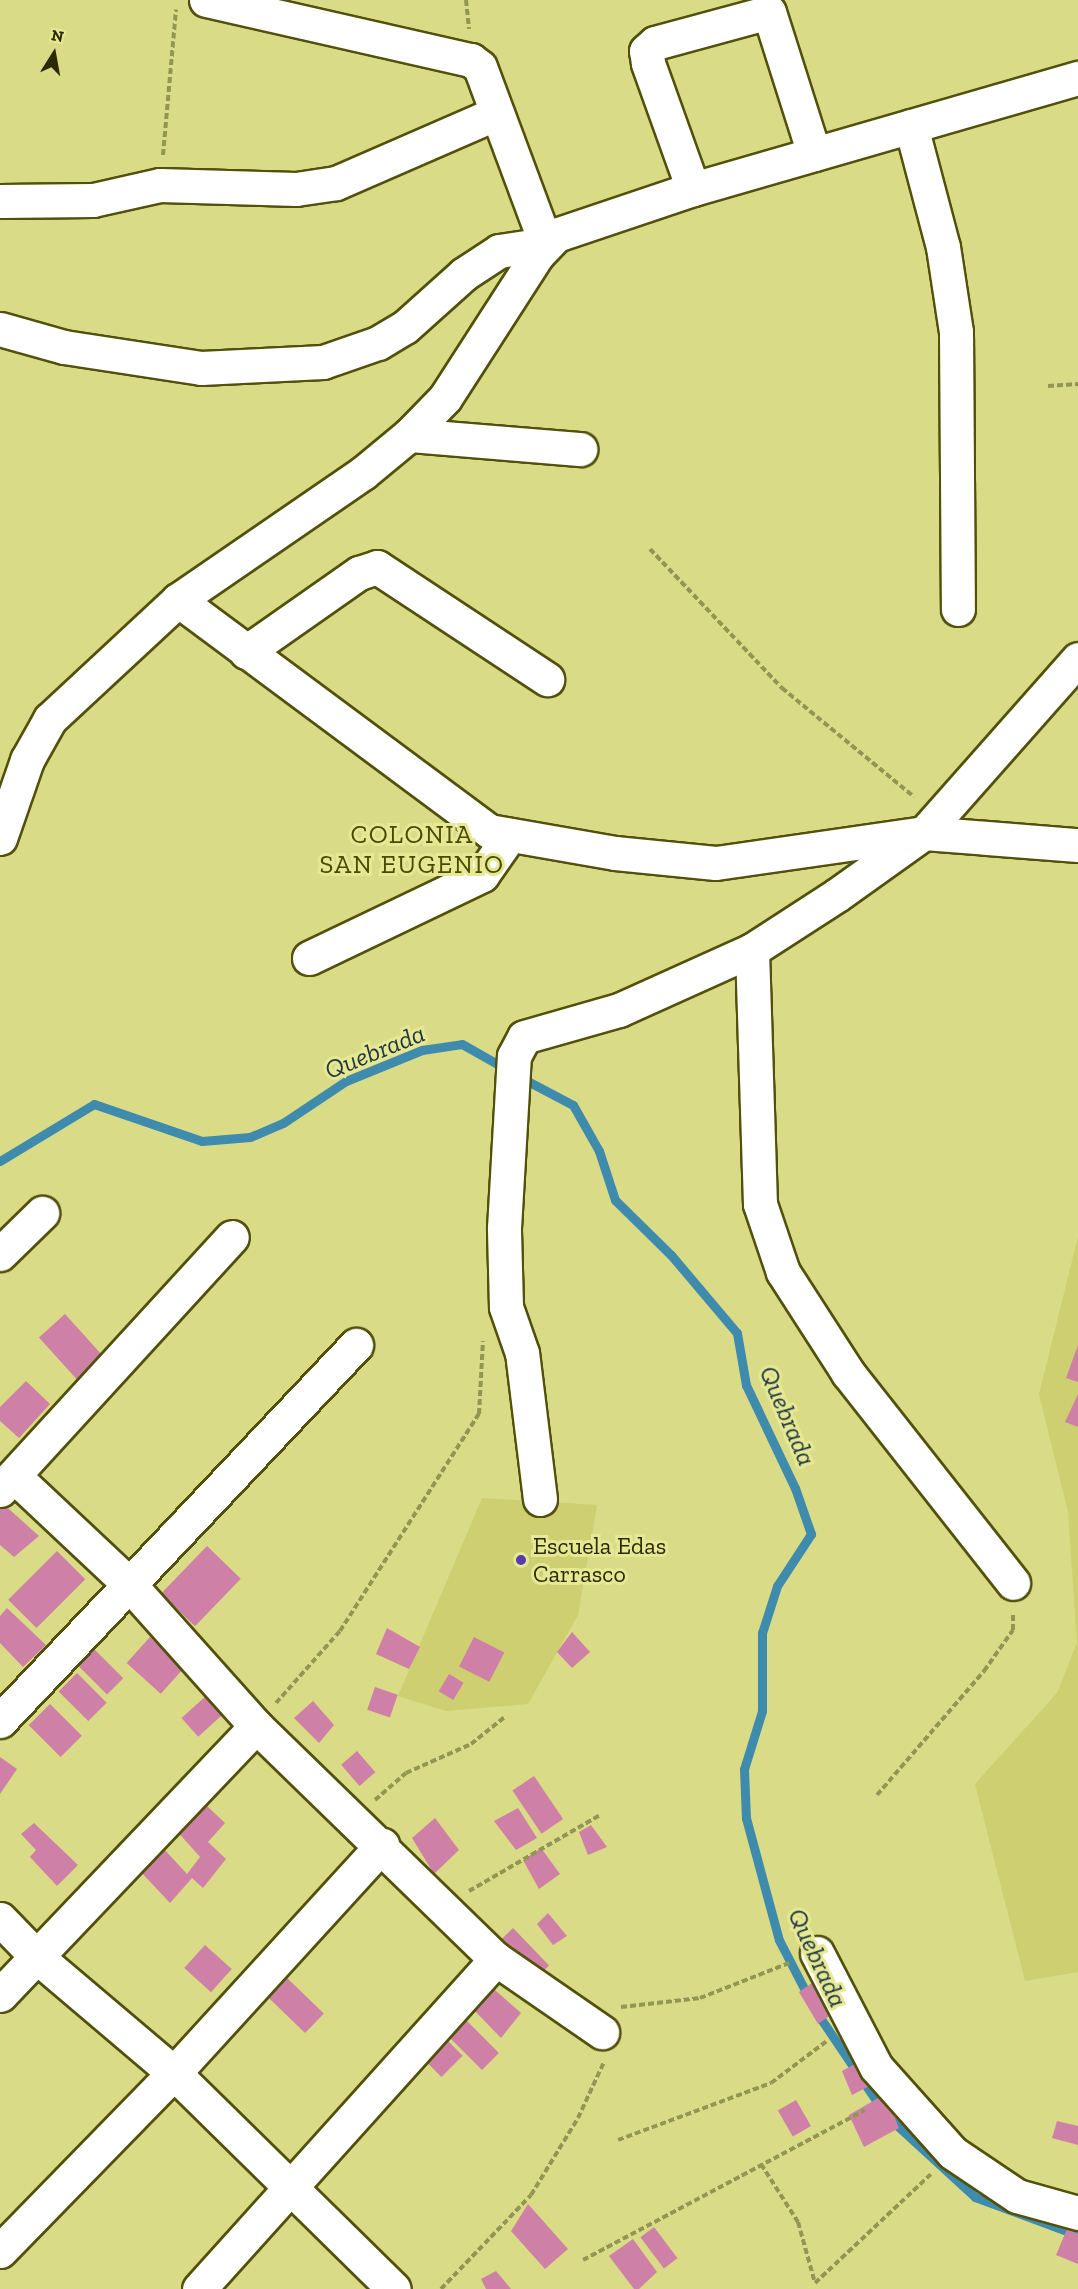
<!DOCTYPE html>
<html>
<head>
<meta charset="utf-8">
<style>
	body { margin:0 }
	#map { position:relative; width:1078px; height:2289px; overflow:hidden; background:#d9db86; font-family:"Zilla Slab",serif }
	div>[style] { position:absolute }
	.built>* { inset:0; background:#cdcf71 }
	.stream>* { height:9px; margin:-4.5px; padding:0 4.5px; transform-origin:4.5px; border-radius:4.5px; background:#3f8bad }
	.building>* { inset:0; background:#cf80a6; transform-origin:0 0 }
	.path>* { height:4px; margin-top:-2px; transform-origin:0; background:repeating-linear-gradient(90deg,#939553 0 6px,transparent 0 9px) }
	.roads { filter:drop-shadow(2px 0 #51510c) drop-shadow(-2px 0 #51510c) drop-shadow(0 2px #51510c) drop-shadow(0 -2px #51510c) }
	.minor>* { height:33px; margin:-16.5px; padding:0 16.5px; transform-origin:16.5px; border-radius:16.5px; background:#fff }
	.dots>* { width:16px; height:16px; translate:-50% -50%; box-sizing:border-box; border:3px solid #e6e893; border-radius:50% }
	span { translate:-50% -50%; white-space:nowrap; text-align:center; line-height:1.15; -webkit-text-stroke:6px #e6e893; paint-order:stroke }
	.poi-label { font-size:24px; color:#2a2a06 }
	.left { translate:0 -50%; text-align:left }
	.neighbourhood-label { font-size:26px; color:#494900; letter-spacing:1.5px }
	.water-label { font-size:26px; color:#1e3641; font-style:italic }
	.north { position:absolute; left:24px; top:24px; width:60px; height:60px; -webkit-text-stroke:4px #e6e893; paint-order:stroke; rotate:11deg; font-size:16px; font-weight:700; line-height:24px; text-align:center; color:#2a2a06 }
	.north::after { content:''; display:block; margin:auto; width:21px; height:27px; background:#2a2a06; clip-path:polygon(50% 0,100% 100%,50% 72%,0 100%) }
</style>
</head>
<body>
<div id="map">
	<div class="built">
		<i style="clip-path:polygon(1078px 1237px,1078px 1972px,1025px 1981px,975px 1784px,1057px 1693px,1077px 1643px,1068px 1512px,1039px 1394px)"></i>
		<i style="clip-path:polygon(482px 1498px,597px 1505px,578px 1615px,528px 1704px,446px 1711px,398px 1696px)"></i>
	</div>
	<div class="stream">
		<i style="left:518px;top:1076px;width:62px;rotate:27.8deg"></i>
		<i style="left:573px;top:1105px;width:53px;rotate:60.5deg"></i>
		<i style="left:599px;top:1151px;width:52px;rotate:71.9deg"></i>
		<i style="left:615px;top:1200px;width:78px;rotate:44.5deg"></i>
		<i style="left:671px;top:1255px;width:102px;rotate:49.8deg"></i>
		<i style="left:737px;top:1333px;width:53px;rotate:80.2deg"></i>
		<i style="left:746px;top:1385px;width:114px;rotate:64.6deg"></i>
		<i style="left:795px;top:1488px;width:49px;rotate:70.8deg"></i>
		<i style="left:811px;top:1534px;width:62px;rotate:123.2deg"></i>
		<i style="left:777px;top:1586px;width:49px;rotate:107.7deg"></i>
		<i style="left:762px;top:1633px;width:78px;rotate:90deg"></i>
		<i style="left:762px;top:1711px;width:61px;rotate:107.2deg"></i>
		<i style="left:744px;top:1769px;width:49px;rotate:87.7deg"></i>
		<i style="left:746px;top:1818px;width:126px;rotate:74.9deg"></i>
		<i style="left:779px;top:1940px;width:65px;rotate:62.7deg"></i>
		<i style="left:0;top:1161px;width:110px;rotate:-31.2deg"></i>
		<i style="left:94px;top:1104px;width:114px;rotate:18.9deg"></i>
		<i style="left:202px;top:1141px;width:48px;rotate:-4.8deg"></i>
		<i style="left:250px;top:1137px;width:36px;rotate:-23deg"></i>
		<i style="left:283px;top:1123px;width:76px;rotate:-33.7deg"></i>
		<i style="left:346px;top:1081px;width:82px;rotate:-22.2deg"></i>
		<i style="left:422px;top:1050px;width:40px;rotate:-8.5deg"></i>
		<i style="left:462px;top:1044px;width:51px;rotate:29.6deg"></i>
		<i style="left:817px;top:2013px;width:115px;rotate:56deg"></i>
		<i style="left:890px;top:2119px;width:115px;rotate:42.5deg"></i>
		<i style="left:975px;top:2197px;width:110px;rotate:20.3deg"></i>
	</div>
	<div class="building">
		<i style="left:65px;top:1314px;width:58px;height:35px;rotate:48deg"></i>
		<i style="clip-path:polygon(1078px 1345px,1078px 1382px,1066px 1378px)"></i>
		<i style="clip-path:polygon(26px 1381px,50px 1404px,19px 1438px,0 1421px,0 1407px)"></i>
		<i style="clip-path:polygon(1078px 1394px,1078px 1427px,1065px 1422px)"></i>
		<i style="clip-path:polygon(0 1501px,39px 1536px,14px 1557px,0 1545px)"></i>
		<i style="left:207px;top:1546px;width:47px;height:66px;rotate:44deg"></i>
		<i style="left:57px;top:1551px;width:40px;height:69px;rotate:45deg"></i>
		<i style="clip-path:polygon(7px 1608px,46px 1645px,23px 1667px,0 1643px,0 1616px)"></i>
		<i style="clip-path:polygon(387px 1628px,420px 1647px,409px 1669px,376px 1654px)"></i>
		<i style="clip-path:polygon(572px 1632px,590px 1652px,572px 1668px,557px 1652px)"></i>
		<i style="left:150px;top:1637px;width:46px;height:35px;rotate:42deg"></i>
		<i style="left:474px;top:1637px;width:34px;height:33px;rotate:27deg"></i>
		<i style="left:90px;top:1645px;width:47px;height:23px;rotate:45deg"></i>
		<i style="left:77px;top:1673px;width:42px;height:26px;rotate:45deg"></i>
		<i style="left:449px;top:1674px;width:17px;height:20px;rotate:31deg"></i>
		<i style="left:375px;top:1687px;width:24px;height:24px;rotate:19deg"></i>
		<i style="left:206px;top:1696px;width:25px;height:33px;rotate:48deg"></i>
		<i style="clip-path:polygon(313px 1701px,334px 1725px,319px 1743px,294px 1718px)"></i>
		<i style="left:50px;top:1704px;width:45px;height:30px;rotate:45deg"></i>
		<i style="left:357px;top:1751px;width:28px;height:21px;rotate:49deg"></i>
		<i style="clip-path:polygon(0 1757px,17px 1769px,0 1794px)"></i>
		<i style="left:534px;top:1776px;width:52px;height:26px;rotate:56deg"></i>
		<i style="clip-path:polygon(206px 1805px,225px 1823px,208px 1842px,226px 1859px,203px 1888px,192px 1878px,170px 1903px,140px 1871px,163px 1848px,187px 1874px,200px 1857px,176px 1830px)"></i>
		<i style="clip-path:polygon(518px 1808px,537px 1838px,516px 1850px,494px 1821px)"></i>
		<i style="clip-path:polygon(435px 1818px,459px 1850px,434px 1874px,412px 1838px)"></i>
		<i style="clip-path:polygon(34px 1823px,78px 1865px,57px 1886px,30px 1857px,36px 1850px,21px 1834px)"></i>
		<i style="clip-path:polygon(591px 1825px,607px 1847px,588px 1855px,579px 1832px)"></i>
		<i style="clip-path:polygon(541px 1848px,560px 1874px,539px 1889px,523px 1860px)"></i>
		<i style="clip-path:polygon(548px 1913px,567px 1936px,553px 1945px,537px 1924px)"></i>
		<i style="left:513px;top:1928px;width:52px;height:19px;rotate:46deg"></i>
		<i style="left:205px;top:1945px;width:36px;height:31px;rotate:42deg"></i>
		<i style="left:285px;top:1976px;width:54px;height:27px;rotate:44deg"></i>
		<i style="clip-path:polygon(815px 1981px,832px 2014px,818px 2024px,799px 1992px)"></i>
		<i style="clip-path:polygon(488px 1984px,521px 2013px,501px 2038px,471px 2007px)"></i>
		<i style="left:465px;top:2019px;width:48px;height:24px;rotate:45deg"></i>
		<i style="left:445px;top:2038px;width:25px;height:30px;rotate:45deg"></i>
		<i style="clip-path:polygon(864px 2059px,875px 2083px,852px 2095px,842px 2071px)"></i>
		<i style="clip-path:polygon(885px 2094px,899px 2128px,864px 2147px,849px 2115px)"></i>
		<i style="left:796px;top:2100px;width:30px;height:21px;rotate:60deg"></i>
		<i style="clip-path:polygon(1057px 2121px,1078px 2126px,1078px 2145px,1052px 2138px)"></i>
		<i style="clip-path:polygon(528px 2204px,568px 2249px,545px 2269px,511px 2231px)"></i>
		<i style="left:654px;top:2227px;width:39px;height:17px;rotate:53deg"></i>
		<i style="clip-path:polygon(1067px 2229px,1078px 2234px,1078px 2264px,1056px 2255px)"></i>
		<i style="clip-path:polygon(633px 2239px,657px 2272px,639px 2289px,634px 2289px,609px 2256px)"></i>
		<i style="clip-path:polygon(496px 2271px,511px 2289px,486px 2289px,481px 2279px)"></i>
	</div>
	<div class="path">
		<i style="left:466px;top:0;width:29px;rotate:84deg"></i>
		<i style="left:163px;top:155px;width:146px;rotate:-84.9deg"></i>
		<i style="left:1048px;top:386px;width:30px;rotate:-4deg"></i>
		<i style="left:650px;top:549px;width:192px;rotate:46.5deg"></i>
		<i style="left:782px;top:688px;width:171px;rotate:39.5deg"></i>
		<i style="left:276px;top:1703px;width:96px;rotate:-48.4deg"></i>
		<i style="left:340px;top:1631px;width:258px;rotate:-57.4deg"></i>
		<i style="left:479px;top:1414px;width:73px;rotate:-86.9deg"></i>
		<i style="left:877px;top:1795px;width:164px;rotate:-49.2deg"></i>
		<i style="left:984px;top:1671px;width:50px;rotate:-54.7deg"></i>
		<i style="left:1013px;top:1630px;width:16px;rotate:-90deg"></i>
		<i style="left:375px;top:1800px;width:41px;rotate:-41.1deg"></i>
		<i style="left:406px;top:1773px;width:71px;rotate:-24deg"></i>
		<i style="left:471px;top:1744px;width:45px;rotate:-38.7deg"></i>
		<i style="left:469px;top:1891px;width:151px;rotate:-30.1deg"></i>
		<i style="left:621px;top:2007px;width:80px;rotate:-6.5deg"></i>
		<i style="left:700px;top:1998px;width:96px;rotate:-21.5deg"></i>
		<i style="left:618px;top:2140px;width:163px;rotate:-20.4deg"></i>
		<i style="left:771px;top:2083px;width:70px;rotate:-36.9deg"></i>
		<i style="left:761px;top:2164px;width:69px;rotate:57.5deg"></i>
		<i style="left:798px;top:2222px;width:63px;rotate:74.4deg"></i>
		<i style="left:815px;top:2283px;width:159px;rotate:-43.2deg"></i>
		<i style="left:583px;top:2260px;width:319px;rotate:-28deg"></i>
		<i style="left:441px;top:2289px;width:130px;rotate:-46.2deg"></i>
		<i style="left:531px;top:2195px;width:90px;rotate:-58.6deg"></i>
		<i style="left:578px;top:2118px;width:62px;rotate:-65.1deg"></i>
	</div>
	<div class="roads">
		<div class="minor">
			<i style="left:206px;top:0;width:272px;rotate:12.8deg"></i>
			<i style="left:471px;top:60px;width:11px;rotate:38deg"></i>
			<i style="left:480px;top:67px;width:189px;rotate:69.6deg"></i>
			<i style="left:911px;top:126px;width:125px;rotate:75.2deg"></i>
			<i style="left:943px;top:247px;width:86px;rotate:81.3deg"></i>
			<i style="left:956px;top:332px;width:277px;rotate:89.6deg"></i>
			<i style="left:693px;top:189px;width:134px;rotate:-109.7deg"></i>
			<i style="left:648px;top:63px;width:12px;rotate:-99deg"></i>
			<i style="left:646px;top:51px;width:12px;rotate:-42deg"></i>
			<i style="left:655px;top:43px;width:118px;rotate:-15.2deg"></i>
			<i style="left:769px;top:12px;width:149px;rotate:72.4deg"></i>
			<i style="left:0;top:201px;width:93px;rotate:-0.6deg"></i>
			<i style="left:93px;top:200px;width:69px;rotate:-12.6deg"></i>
			<i style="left:160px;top:185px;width:136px;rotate:1.7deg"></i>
			<i style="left:296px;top:189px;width:40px;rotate:-8.5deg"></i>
			<i style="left:336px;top:183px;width:173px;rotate:-23.5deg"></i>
			<i style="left:0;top:329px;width:66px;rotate:15.7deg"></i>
			<i style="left:64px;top:347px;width:139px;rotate:8.7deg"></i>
			<i style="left:201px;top:368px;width:122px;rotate:-2.8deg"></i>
			<i style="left:323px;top:362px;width:58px;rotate:-19.1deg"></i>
			<i style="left:378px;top:343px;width:31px;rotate:-31deg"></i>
			<i style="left:405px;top:327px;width:79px;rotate:-41.9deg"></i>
			<i style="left:464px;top:274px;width:42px;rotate:-33.3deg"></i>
			<i style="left:499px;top:251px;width:48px;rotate:-8.5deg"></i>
			<i style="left:409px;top:435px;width:172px;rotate:4.7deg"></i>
			<i style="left:178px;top:600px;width:387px;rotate:36.6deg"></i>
			<i style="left:489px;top:831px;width:128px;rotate:9.9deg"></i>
			<i style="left:615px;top:853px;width:101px;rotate:5.7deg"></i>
			<i style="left:716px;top:863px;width:210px;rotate:-8.2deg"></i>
			<i style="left:924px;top:833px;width:154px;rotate:4.5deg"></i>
			<i style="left:246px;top:652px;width:138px;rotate:-35deg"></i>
			<i style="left:359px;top:573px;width:19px;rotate:-18deg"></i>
			<i style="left:377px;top:567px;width:204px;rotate:33.4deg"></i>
			<i style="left:0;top:838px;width:83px;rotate:-70.9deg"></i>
			<i style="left:27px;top:760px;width:47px;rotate:-60.7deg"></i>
			<i style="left:50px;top:719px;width:175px;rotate:-42.9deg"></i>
			<i style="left:178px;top:600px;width:224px;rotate:-34.5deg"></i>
			<i style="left:363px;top:473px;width:60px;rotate:-39.6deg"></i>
			<i style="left:409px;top:435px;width:52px;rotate:-45.8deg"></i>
			<i style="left:445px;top:398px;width:170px;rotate:-57.2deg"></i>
			<i style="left:537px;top:255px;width:28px;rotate:-46deg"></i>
			<i style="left:556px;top:235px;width:145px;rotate:-18.6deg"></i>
			<i style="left:693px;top:189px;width:401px;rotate:-16.1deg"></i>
			<i style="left:752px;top:950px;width:254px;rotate:88.2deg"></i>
			<i style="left:760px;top:1204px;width:72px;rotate:71.3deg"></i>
			<i style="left:783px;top:1272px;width:120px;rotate:57.2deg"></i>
			<i style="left:848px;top:1373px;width:267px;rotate:51.8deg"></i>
			<i style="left:309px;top:958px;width:192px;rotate:-25.6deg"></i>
			<i style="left:482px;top:875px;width:49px;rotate:-55deg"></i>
			<i style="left:0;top:1254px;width:59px;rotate:-44.3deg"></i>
			<i style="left:14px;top:1476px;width:158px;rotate:43.2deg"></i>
			<i style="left:129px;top:1584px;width:191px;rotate:48.2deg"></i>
			<i style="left:256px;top:1726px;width:334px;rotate:44.2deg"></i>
			<i style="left:496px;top:1959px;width:129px;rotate:34.6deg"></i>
			<i style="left:0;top:1490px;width:343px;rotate:-47.5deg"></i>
			<i style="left:540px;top:1499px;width:147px;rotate:-97deg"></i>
			<i style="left:522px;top:1353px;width:49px;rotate:-109.2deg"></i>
			<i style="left:506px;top:1307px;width:79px;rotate:-91.5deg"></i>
			<i style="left:504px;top:1228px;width:172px;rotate:-86.7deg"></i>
			<i style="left:514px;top:1056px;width:21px;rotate:-62deg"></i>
			<i style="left:524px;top:1037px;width:99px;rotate:-15.9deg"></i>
			<i style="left:619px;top:1010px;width:146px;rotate:-24.3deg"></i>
			<i style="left:752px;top:950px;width:101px;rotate:-32.9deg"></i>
			<i style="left:837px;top:895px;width:107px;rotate:-35.5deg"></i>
			<i style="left:924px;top:833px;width:232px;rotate:-48.5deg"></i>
			<i style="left:0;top:1721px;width:518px;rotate:-46.57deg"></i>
			<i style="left:0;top:1919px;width:53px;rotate:45.8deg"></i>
			<i style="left:37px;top:1957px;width:180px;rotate:40.3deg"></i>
			<i style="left:174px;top:2073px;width:308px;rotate:44.5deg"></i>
			<i style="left:817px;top:1953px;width:128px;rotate:62.6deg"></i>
			<i style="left:876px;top:2067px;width:115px;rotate:48.2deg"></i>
			<i style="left:953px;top:2153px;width:77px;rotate:33.9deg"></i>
			<i style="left:1017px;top:2196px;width:63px;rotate:15.6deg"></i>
			<i style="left:0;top:1995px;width:371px;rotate:-46.4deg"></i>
			<i style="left:0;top:2251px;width:249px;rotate:-45.7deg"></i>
			<i style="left:174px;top:2073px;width:309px;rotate:-47.6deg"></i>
			<i style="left:199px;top:2289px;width:444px;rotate:-48deg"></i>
		</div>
	</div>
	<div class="dots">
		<i style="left:521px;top:1560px;background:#5a39b1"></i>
	</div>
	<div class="poi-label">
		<span class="left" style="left:533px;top:1560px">Escuela Edas<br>Carrasco</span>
	</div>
	<div class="neighbourhood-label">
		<span style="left:412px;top:850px">COLONIA<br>SAN EUGENIO</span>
	</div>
	<div class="water-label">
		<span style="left:375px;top:1052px;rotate:-22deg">Quebrada</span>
		<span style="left:787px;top:1416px;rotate:67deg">Quebrada</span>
		<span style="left:817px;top:1958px;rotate:65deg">Quebrada</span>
	</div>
	<div class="north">N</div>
</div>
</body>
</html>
